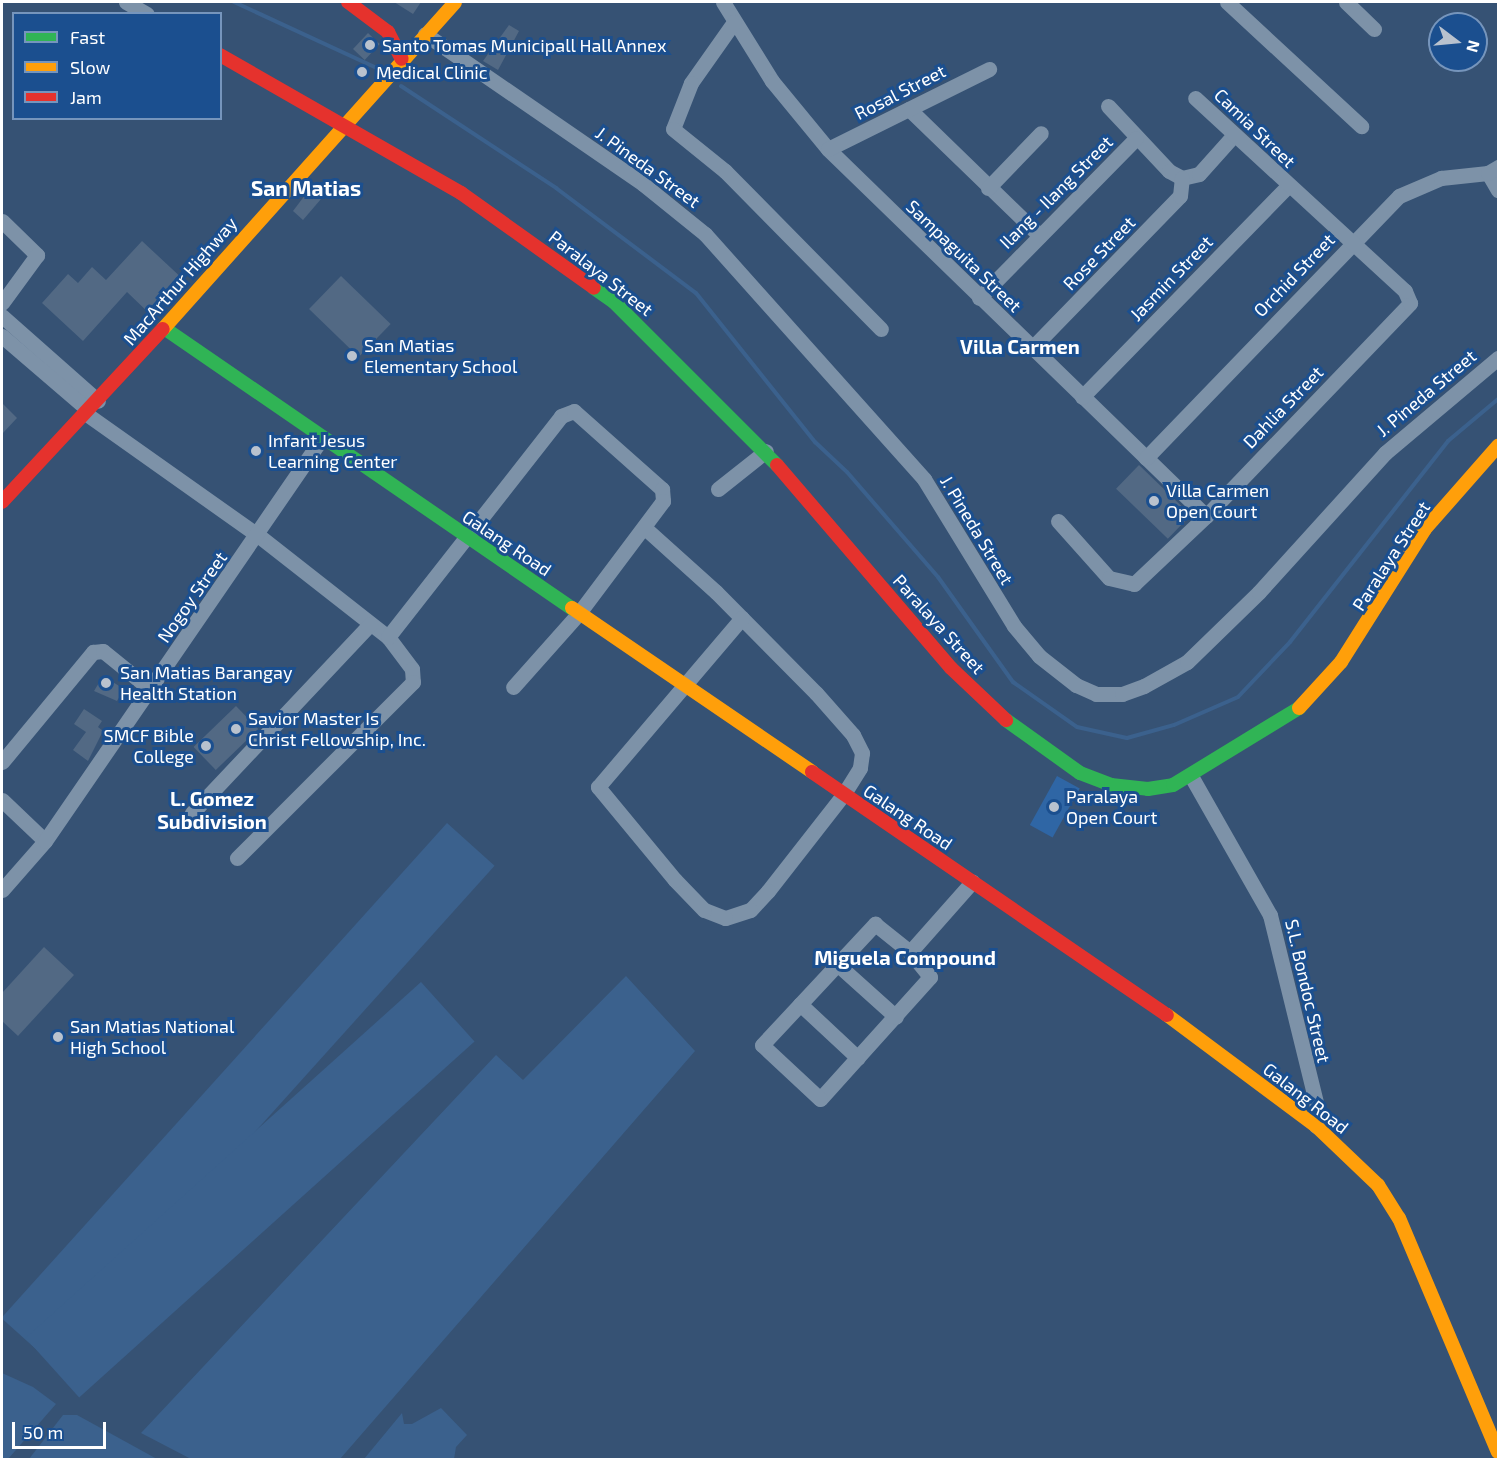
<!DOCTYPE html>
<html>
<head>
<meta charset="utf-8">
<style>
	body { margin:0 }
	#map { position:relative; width:1500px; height:1461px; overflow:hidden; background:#365274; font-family:"Exo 2",sans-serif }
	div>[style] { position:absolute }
	.green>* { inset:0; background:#2f66a5; transform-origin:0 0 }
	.water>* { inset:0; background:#3b618d; transform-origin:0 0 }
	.stream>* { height:4px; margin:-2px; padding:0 2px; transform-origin:2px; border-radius:2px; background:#3b618d }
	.building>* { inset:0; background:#526984; transform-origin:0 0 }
	.street>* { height:15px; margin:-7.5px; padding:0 7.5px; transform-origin:7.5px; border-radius:7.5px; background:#7d92a8 }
	.fast>* { height:14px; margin:-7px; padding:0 7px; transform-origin:7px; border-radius:7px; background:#30b455 }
	.slow>* { height:14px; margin:-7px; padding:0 7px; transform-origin:7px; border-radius:7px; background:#ff9f0a }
	.jam>* { height:14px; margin:-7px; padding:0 7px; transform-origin:7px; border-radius:7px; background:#e5322d }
	.dots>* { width:16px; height:16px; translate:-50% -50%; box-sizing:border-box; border:3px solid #1b4f8f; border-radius:50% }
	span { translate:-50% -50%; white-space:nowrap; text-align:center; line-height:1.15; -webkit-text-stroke:6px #1b4f8f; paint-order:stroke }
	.poi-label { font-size:18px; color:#fff }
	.left { translate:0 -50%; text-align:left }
	.right { translate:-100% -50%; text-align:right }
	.street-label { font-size:18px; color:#fff }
	.neighbourhood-label { font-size:20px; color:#fff; font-weight:700 }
	.quarter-label { font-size:21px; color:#fff; font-weight:700 }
	.frame { position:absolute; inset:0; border:3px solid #fff; pointer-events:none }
	.legend { position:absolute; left:12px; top:12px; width:210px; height:108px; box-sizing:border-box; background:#1b4f8f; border:2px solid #7695bc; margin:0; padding:8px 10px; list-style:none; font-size:18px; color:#fff }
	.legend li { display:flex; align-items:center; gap:12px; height:30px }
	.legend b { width:30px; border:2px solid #7695bc }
	.north { position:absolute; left:1428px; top:12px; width:60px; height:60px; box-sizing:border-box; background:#1b4f8f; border:2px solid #7695bc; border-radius:50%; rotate:106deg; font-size:16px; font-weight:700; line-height:24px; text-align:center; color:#fff }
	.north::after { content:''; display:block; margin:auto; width:21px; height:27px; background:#b9c2ce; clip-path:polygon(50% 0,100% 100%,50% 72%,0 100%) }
	.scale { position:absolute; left:12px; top:1422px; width:94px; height:27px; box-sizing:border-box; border:3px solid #fff; border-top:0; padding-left:8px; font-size:18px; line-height:21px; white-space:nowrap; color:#fff; -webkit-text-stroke:4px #1b4f8f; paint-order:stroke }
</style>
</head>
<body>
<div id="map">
	<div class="green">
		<i style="left:1057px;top:776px;width:26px;height:56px;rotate:29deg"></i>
	</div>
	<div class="water">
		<i style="left:447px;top:823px;width:64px;height:666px;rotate:42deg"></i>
		<i style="clip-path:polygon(626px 976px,695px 1051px,340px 1459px,191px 1459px,141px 1433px,496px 1055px,523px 1080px)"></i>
		<i style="left:421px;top:982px;width:80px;height:532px;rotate:48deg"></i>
		<i style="clip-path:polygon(2px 1373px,33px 1387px,56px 1404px,8px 1459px,2px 1459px)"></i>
		<i style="clip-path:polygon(441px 1408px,467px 1435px,456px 1447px,454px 1459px,364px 1459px,402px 1413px,404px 1424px,412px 1424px)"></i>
		<i style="clip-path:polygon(63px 1415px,77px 1415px,157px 1459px,29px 1459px)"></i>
	</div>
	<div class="stream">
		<i style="left:234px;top:2px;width:162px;rotate:24.8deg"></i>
		<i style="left:401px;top:86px;width:186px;rotate:33.3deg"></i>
		<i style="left:556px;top:188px;width:175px;rotate:36.9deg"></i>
		<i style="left:696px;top:293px;width:191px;rotate:51.4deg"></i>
		<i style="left:815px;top:442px;width:44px;rotate:43.2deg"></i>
		<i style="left:847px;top:472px;width:139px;rotate:49.1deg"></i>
		<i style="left:938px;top:577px;width:129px;rotate:54.5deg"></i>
		<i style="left:1013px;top:682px;width:78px;rotate:35.1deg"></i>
		<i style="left:1077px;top:727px;width:51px;rotate:12.4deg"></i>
		<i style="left:1127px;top:738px;width:49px;rotate:-15.5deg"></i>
		<i style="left:1174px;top:725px;width:70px;rotate:-23.6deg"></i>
		<i style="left:1238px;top:697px;width:76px;rotate:-46.6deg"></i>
		<i style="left:1290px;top:642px;width:256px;rotate:-51.8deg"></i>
		<i style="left:1448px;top:441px;width:65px;rotate:-40deg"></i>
	</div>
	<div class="building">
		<i style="clip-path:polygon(394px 2px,421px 2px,413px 14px)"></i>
		<i style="clip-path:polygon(509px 25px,519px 31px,498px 70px,483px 61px)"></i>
		<i style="left:368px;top:33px;width:16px;height:22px;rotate:43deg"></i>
		<i style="clip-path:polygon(315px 182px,327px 192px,303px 220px,293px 211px)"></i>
		<i style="clip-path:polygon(142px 241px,185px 281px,153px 317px,127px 292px,83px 341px,42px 303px,68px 274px,78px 283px,92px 267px,106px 280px)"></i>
		<i style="left:341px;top:276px;width:69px;height:46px;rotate:44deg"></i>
		<i style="clip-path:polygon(2px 403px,17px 418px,2px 434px)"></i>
		<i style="left:1139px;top:465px;width:72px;height:33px;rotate:44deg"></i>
		<i style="clip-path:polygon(103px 676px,124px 689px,117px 701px,94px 691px)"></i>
		<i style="left:236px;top:706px;width:32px;height:59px;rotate:46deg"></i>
		<i style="clip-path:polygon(84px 709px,102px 721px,98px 727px,103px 731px,88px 761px,73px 750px,86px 732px,74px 724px)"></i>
		<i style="clip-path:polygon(44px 947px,74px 975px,18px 1036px,2px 1021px,2px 993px)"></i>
	</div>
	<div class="street">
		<i style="left:126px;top:2px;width:24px;rotate:30deg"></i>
		<i style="left:723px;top:2px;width:93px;rotate:58.2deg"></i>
		<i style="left:772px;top:81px;width:88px;rotate:50.5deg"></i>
		<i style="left:828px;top:149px;width:527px;rotate:44.15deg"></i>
		<i style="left:1227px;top:2px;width:183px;rotate:42.8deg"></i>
		<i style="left:1346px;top:2px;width:39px;rotate:44deg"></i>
		<i style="left:734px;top:22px;width:75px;rotate:125.2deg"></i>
		<i style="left:691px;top:83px;width:49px;rotate:111.4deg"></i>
		<i style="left:673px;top:129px;width:67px;rotate:38.9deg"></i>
		<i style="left:725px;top:171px;width:222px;rotate:45.4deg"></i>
		<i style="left:425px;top:34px;width:265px;rotate:34.5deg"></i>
		<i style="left:643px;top:184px;width:80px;rotate:38.9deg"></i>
		<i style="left:705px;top:234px;width:329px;rotate:48.2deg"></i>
		<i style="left:924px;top:479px;width:172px;rotate:58.5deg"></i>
		<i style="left:1014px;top:626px;width:39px;rotate:50deg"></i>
		<i style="left:1039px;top:656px;width:47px;rotate:38.1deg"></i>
		<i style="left:1076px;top:685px;width:22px;rotate:24deg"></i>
		<i style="left:1096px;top:694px;width:26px"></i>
		<i style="left:1122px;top:694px;width:23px;rotate:-20deg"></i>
		<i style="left:1144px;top:686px;width:49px;rotate:-29.2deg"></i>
		<i style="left:1187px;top:662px;width:100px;rotate:-44.2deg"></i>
		<i style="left:1259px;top:592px;width:188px;rotate:-47.8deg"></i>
		<i style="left:1385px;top:453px;width:148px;rotate:-40.1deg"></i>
		<i style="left:1108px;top:106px;width:89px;rotate:46.8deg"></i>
		<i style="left:1169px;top:171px;width:15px;rotate:28deg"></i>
		<i style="left:1182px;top:178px;width:17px;rotate:-13deg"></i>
		<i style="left:1199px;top:174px;width:51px;rotate:-48.2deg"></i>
		<i style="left:909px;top:109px;width:182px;rotate:44.1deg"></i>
		<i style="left:828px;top:149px;width:180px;rotate:-26.4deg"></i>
		<i style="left:1488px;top:173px;width:20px;rotate:60deg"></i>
		<i style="left:988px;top:188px;width:76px;rotate:-46.1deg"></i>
		<i style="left:2px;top:221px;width:49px;rotate:44.2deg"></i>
		<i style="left:37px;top:255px;width:59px;rotate:126.1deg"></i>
		<i style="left:979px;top:298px;width:224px;rotate:-45.5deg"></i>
		<i style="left:2px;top:316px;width:128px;rotate:41.5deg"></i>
		<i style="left:2px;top:336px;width:113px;rotate:40.7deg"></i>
		<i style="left:1032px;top:348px;width:212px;rotate:-45.8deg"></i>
		<i style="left:1180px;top:196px;width:18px;rotate:-84deg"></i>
		<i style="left:1082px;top:397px;width:295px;rotate:-45.7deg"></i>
		<i style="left:85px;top:413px;width:213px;rotate:35.3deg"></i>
		<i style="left:259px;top:536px;width:164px;rotate:38.1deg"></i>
		<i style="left:388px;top:637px;width:40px;rotate:53deg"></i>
		<i style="left:412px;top:669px;width:13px;rotate:86deg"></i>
		<i style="left:413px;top:682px;width:249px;rotate:135deg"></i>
		<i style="left:1146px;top:458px;width:364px;rotate:-46deg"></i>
		<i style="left:1399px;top:196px;width:46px;rotate:-23.2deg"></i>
		<i style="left:1441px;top:178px;width:47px;rotate:-6.1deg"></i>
		<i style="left:1488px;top:173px;width:12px;rotate:-31deg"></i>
		<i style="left:718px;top:489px;width:61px;rotate:-38.4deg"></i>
		<i style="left:1058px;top:521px;width:76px;rotate:48.2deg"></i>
		<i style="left:1109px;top:578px;width:26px;rotate:13deg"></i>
		<i style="left:1134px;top:584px;width:99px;rotate:-43.4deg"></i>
		<i style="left:1206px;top:516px;width:295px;rotate:-46.2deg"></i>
		<i style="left:1410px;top:303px;width:13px;rotate:-113deg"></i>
		<i style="left:1405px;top:291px;width:285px;rotate:-137.4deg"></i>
		<i style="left:646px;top:529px;width:94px;rotate:42deg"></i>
		<i style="left:716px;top:592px;width:142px;rotate:45.3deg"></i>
		<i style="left:816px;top:693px;width:56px;rotate:48.6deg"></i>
		<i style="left:853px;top:735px;width:20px;rotate:63deg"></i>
		<i style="left:862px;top:753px;width:15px;rotate:98deg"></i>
		<i style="left:860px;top:768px;width:32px;rotate:122deg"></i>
		<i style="left:843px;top:795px;width:122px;rotate:128deg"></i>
		<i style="left:768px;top:891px;width:26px;rotate:133deg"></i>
		<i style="left:750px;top:910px;width:26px;rotate:162deg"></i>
		<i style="left:725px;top:918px;width:22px;rotate:-159deg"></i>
		<i style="left:704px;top:910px;width:42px;rotate:-134deg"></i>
		<i style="left:675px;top:880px;width:121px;rotate:-129.6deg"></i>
		<i style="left:598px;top:787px;width:222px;rotate:-49.6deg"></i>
		<i style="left:388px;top:637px;width:281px;rotate:-51.9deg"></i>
		<i style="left:561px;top:416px;width:14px;rotate:-21deg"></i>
		<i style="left:574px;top:411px;width:118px;rotate:41.6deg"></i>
		<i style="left:662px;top:489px;width:12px;rotate:85deg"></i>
		<i style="left:663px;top:501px;width:140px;rotate:126.9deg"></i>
		<i style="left:579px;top:613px;width:99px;rotate:131.7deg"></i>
		<i style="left:2px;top:762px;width:143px;rotate:-50.4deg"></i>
		<i style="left:93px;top:652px;width:10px;rotate:-6deg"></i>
		<i style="left:103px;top:651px;width:60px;rotate:39deg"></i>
		<i style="left:1191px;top:776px;width:160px;rotate:60.4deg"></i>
		<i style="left:1270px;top:915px;width:197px;rotate:76.2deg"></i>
		<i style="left:1317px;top:1106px;width:20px;rotate:93deg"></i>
		<i style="left:2px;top:800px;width:59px;rotate:43.6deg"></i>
		<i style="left:192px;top:813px;width:260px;rotate:-46.7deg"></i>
		<i style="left:2px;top:890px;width:65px;rotate:-48.7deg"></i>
		<i style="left:45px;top:841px;width:489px;rotate:-55.5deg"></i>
		<i style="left:875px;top:924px;width:45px;rotate:38.7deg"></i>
		<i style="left:910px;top:952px;width:32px;rotate:51deg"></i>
		<i style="left:930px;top:977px;width:164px;rotate:132deg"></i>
		<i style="left:820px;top:1099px;width:79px;rotate:-137deg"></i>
		<i style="left:762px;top:1045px;width:166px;rotate:-47deg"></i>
		<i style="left:910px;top:952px;width:94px;rotate:-48.5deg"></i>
		<i style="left:837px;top:964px;width:79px;rotate:41.9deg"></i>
		<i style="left:800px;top:1004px;width:79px;rotate:43deg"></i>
	</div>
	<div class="fast">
		<i style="left:594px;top:288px;width:24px;rotate:35deg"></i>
		<i style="left:614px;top:302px;width:231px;rotate:45deg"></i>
		<i style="left:164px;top:328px;width:495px;rotate:34.5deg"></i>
		<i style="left:1006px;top:720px;width:91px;rotate:35.6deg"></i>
		<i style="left:1080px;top:773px;width:33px;rotate:21deg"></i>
		<i style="left:1111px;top:785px;width:37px;rotate:6deg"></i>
		<i style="left:1148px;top:789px;width:25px;rotate:-9deg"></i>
		<i style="left:1173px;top:785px;width:148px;rotate:-31.4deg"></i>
	</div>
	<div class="slow">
		<i style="left:163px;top:329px;width:438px;rotate:-48.2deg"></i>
		<i style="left:572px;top:608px;width:291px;rotate:34.3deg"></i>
		<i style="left:1299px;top:708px;width:62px;rotate:-47.6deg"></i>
		<i style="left:1341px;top:662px;width:157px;rotate:-57.7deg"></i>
		<i style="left:1425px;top:529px;width:111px;rotate:-48.7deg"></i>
		<i style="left:1167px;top:1015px;width:186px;rotate:36.7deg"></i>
		<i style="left:1316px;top:1126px;width:86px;rotate:43.6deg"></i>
		<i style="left:1378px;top:1185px;width:39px;rotate:58deg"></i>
		<i style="left:1399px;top:1218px;width:254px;rotate:67.1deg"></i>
	</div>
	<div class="jam">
		<i style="left:348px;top:2px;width:50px;rotate:36.9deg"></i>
		<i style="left:388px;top:32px;width:30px;rotate:63deg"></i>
		<i style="left:220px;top:55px;width:278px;rotate:29.8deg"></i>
		<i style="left:461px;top:193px;width:163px;rotate:35.5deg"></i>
		<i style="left:777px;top:465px;width:267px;rotate:49.4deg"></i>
		<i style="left:951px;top:668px;width:76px;rotate:43.4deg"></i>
		<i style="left:2px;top:502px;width:236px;rotate:-47.1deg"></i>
		<i style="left:812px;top:772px;width:430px;rotate:34.4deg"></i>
	</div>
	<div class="dots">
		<i style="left:370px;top:45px;background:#b9c2ce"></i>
		<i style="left:362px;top:72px;background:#b9c2ce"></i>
		<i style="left:352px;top:356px;background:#b9c2ce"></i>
		<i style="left:256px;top:451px;background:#b9c2ce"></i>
		<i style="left:1154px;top:501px;background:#b9c2ce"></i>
		<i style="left:106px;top:683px;background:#b9c2ce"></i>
		<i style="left:236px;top:729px;background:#b9c2ce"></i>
		<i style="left:206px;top:746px;background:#b9c2ce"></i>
		<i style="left:1054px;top:807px;background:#b9c2ce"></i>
		<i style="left:58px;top:1037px;background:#b9c2ce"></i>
	</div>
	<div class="poi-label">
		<span class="left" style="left:382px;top:45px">Santo Tomas Municipall Hall Annex</span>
		<span class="left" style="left:376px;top:72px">Medical Clinic</span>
		<span class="left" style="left:364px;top:356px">San Matias<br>Elementary School</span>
		<span class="left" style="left:268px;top:451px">Infant Jesus<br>Learning Center</span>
		<span class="left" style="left:1166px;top:501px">Villa Carmen<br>Open Court</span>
		<span class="left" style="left:120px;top:683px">San Matias Barangay<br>Health Station</span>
		<span class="left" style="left:248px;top:729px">Savior Master Is<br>Christ Fellowship, Inc.</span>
		<span class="right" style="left:194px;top:746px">SMCF Bible<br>College</span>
		<span class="left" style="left:1066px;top:807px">Paralaya<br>Open Court</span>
		<span class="left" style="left:70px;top:1037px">San Matias National<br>High School</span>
	</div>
	<div class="street-label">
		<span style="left:900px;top:92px;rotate:-27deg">Rosal Street</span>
		<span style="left:1255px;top:128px;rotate:44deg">Camia Street</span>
		<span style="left:648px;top:167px;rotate:36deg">J. Pineda Street</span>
		<span style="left:1056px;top:192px;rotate:-45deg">Ilang - Ilang Street</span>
		<span style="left:1099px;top:253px;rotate:-46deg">Rose Street</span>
		<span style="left:964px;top:256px;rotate:44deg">Sampaguita Street</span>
		<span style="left:601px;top:273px;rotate:38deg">Paralaya Street</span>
		<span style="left:1294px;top:275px;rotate:-46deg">Orchid Street</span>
		<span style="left:1171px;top:278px;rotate:-46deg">Jasmin Street</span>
		<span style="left:180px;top:281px;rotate:-49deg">MacArthur Highway</span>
		<span style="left:1426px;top:393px;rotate:-40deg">J. Pineda Street</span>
		<span style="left:1283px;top:407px;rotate:-46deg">Dahlia Street</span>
		<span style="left:977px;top:530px;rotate:59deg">J. Pineda Street</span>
		<span style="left:507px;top:543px;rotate:34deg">Galang Road</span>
		<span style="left:1391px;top:556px;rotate:-57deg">Paralaya Street</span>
		<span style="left:192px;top:597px;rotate:-55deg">Nogoy Street</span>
		<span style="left:939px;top:624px;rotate:48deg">Paralaya Street</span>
		<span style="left:908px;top:817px;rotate:34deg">Galang Road</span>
		<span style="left:1308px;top:991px;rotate:77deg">S.L. Bondoc Street</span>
		<span style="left:1306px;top:1098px;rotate:38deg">Galang Road</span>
	</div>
	<div class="neighbourhood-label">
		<span style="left:1020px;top:346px">Villa Carmen</span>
		<span style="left:212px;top:810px">L. Gomez<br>Subdivision</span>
		<span style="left:905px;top:957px">Miguela Compound</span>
	</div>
	<div class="quarter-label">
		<span style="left:306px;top:188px">San Matias</span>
	</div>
	<div class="frame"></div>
	<ul class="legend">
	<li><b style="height:8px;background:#30b455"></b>Fast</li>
	<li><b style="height:8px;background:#ff9f0a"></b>Slow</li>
	<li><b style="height:8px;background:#e5322d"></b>Jam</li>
	</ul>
	<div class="north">N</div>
	<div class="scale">50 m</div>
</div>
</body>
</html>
